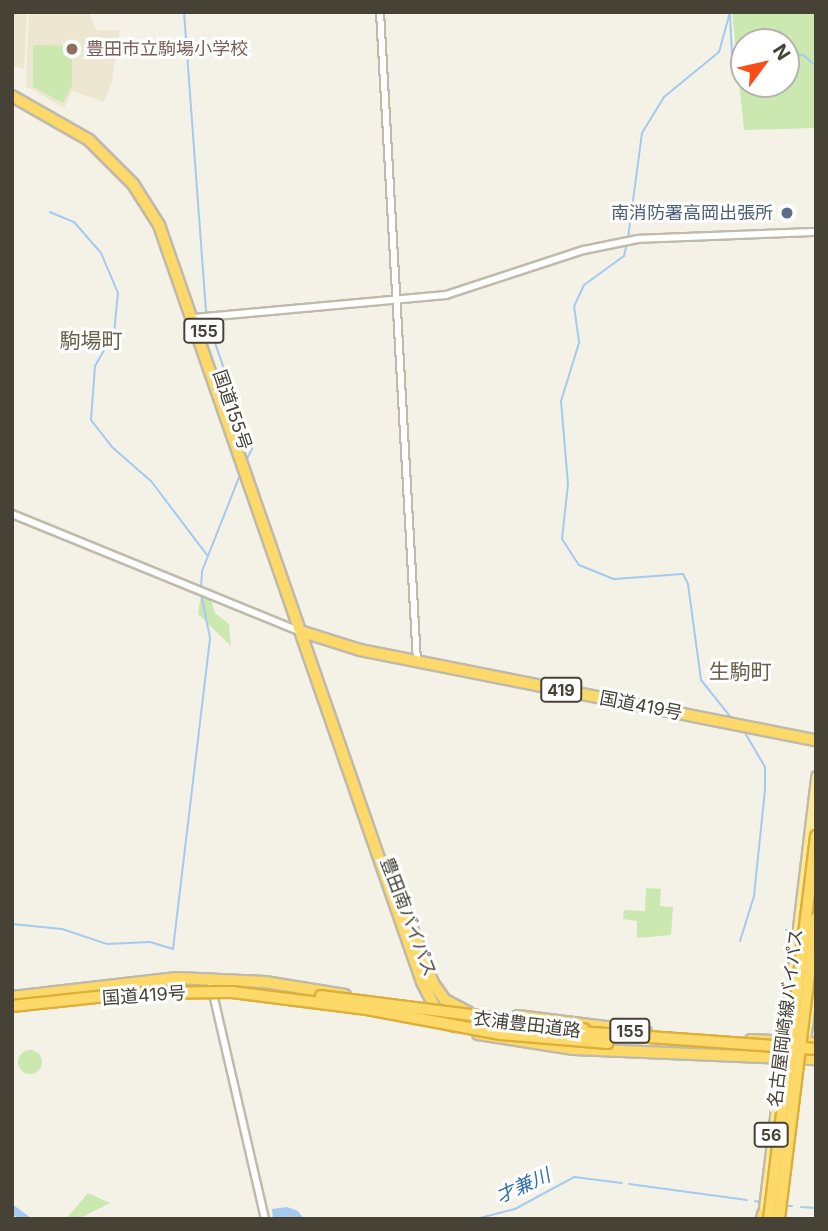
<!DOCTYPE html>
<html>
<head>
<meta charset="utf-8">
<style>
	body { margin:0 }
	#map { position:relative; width:828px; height:1231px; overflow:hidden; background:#f4f1e7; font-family:Inter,"Noto Sans JP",sans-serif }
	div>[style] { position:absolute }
	.education>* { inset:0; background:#ede7d1 }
	.green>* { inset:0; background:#cae8b0 }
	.round { border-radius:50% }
	.water>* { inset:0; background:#a4caf0 }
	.stream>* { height:2px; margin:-1px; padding:0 1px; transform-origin:1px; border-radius:1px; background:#a4caf0 }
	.river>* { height:8px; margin:-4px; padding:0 4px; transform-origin:4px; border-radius:4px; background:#a4caf0 }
	.roads { filter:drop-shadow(2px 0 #bfbaaa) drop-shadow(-2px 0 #bfbaaa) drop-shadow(0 2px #bfbaaa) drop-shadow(0 -2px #bfbaaa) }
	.minor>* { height:6px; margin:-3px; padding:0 3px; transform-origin:3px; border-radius:3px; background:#fff }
	.major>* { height:8px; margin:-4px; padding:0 4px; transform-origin:4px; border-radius:4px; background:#fee996 }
	.highway>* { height:10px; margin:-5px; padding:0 5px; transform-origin:5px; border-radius:5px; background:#fdd969 }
	.bridges { filter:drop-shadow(2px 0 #ddaf38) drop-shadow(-2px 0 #ddaf38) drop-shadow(0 2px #ddaf38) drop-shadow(0 -2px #ddaf38) }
	.highway-bridge>* { height:10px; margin:-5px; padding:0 5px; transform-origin:5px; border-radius:5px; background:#fdd969 }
	.dots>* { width:19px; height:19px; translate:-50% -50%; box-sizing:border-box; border:4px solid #fff; border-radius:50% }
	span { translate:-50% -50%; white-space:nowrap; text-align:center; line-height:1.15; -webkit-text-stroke:6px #fff; paint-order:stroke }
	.shield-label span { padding:2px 5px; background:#fff; border:2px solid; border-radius:5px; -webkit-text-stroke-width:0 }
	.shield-label { font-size:16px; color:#474236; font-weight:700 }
	.education-label { font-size:18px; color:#785e54 }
	.left { translate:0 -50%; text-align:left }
	.service-label { font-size:18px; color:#4e5e75 }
	.right { translate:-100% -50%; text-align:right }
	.street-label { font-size:18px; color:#474236 }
	.water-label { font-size:19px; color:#2f70b3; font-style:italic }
	.quarter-label { font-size:21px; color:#6a614d }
	.frame { position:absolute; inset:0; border:14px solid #474236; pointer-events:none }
	.north { position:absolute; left:730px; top:28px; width:70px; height:70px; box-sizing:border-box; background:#fff; border:2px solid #b5b3af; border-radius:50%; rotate:57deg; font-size:19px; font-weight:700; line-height:28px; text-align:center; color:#474236 }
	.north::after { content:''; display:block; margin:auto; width:24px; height:32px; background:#f94e19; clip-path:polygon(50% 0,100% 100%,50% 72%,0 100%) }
</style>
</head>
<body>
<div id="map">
	<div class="education">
		<i style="clip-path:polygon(12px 12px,27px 12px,24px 69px,12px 65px)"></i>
		<i style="clip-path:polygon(29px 12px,89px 12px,96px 30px,120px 30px,112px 81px,104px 102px,72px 91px,64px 108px,26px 86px)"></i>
	</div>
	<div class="green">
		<i style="clip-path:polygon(evenodd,732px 12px,816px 12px,816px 128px,744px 130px,732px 12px,744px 42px,786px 42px,786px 84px,744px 84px,744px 42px)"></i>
		<i style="clip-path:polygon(33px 45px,72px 46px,72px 86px,63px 103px,33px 87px)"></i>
		<i style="clip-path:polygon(201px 595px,211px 599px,215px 613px,229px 624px,231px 646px,198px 614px)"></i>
		<i style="clip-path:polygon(646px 888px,661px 889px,660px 906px,673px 907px,671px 935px,637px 938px,637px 921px,623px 919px,624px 910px,645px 911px)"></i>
		<i class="round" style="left:18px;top:1050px;width:24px;height:24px"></i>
		<i style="clip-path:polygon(88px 1193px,110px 1203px,78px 1219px,66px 1219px)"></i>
	</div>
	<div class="water">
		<i style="clip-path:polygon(287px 1207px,298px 1211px,304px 1219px,273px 1219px,272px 1209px)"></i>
	</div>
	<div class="stream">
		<i style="left:184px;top:12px;width:304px;rotate:85.8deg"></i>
		<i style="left:730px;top:15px;width:40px;rotate:87.1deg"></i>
		<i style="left:732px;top:55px;width:12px"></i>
		<i style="left:786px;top:53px;width:17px;rotate:7deg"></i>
		<i style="left:803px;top:55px;width:17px;rotate:40deg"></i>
		<i style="left:50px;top:212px;width:26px;rotate:23deg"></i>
		<i style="left:74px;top:222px;width:41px;rotate:48.9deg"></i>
		<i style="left:101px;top:253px;width:43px;rotate:67deg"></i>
		<i style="left:118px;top:293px;width:40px;rotate:95.7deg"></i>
		<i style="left:114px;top:333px;width:38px;rotate:120deg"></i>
		<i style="left:95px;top:366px;width:54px;rotate:94.2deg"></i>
		<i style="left:91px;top:420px;width:34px;rotate:52deg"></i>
		<i style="left:112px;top:447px;width:52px;rotate:41.1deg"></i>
		<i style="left:151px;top:481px;width:93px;rotate:52.9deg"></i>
		<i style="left:628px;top:238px;width:106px;rotate:-82.4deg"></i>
		<i style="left:642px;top:133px;width:42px;rotate:-58.6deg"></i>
		<i style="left:664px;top:97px;width:71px;rotate:-39.3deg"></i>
		<i style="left:719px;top:52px;width:41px;rotate:-74.6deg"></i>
		<i style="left:627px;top:243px;width:13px;rotate:103deg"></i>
		<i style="left:624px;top:256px;width:49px;rotate:144.1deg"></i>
		<i style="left:584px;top:285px;width:23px;rotate:115deg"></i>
		<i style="left:574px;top:306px;width:37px;rotate:82deg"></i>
		<i style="left:579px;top:343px;width:61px;rotate:107.2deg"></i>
		<i style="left:561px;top:401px;width:83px;rotate:85.2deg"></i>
		<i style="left:568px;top:484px;width:55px;rotate:96.2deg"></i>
		<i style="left:562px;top:539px;width:31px;rotate:57deg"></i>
		<i style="left:579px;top:565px;width:38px;rotate:22deg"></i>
		<i style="left:614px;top:579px;width:69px;rotate:-4.1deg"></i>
		<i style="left:683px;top:574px;width:11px;rotate:63deg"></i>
		<i style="left:688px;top:584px;width:97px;rotate:82.3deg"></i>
		<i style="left:701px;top:680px;width:51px;rotate:51.3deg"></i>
		<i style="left:207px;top:320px;width:137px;rotate:70.8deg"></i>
		<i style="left:252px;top:449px;width:16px;rotate:117deg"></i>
		<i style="left:201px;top:587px;width:16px;rotate:-86deg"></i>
		<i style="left:202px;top:571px;width:103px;rotate:-68.4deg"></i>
		<i style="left:12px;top:924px;width:50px;rotate:5.7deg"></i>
		<i style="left:62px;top:929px;width:47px;rotate:18.4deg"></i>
		<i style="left:107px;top:944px;width:43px;rotate:-2.7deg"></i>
		<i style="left:150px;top:942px;width:24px;rotate:17deg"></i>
		<i style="left:173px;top:949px;width:313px;rotate:-83.2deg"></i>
		<i style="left:210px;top:638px;width:46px;rotate:-101.3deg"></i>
		<i style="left:786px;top:930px;width:8px;rotate:7deg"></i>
		<i style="left:740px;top:941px;width:47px;rotate:-72.7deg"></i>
		<i style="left:754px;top:896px;width:108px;rotate:-84.1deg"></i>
		<i style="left:765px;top:789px;width:22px;rotate:-90deg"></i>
		<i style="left:765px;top:767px;width:42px;rotate:-120.3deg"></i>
		<i style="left:629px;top:1184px;width:119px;rotate:7.7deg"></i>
		<i style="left:755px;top:1201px;width:6px;rotate:9deg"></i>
		<i style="left:788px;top:1206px;width:4px"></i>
		<i style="left:801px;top:1207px;width:15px;rotate:4deg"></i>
		<i style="left:466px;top:1219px;width:7px"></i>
		<i style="left:476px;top:1219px;width:40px;rotate:-14.4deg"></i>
		<i style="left:515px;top:1209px;width:67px;rotate:-28.5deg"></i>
		<i style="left:574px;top:1177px;width:48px;rotate:7.1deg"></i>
	</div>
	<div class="river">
		<i style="left:12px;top:1209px;width:17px;rotate:36deg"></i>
	</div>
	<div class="roads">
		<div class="minor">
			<i style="left:380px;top:12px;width:650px;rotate:86.74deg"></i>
			<i style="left:194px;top:318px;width:253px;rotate:-5.2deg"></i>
			<i style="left:446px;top:295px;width:145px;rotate:-18.1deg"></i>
			<i style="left:584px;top:250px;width:55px;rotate:-11.5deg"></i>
			<i style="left:638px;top:239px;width:178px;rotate:-2.3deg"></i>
			<i style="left:12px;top:514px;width:312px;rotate:22.2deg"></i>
			<i style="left:211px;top:985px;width:240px;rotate:77deg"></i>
		</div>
		<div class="major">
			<i style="left:805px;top:1048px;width:84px;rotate:-82.5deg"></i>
			<i style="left:763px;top:1217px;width:444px;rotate:-83.1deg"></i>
		</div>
		<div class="highway">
			<i style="left:12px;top:96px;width:89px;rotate:29.7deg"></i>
			<i style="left:89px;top:140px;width:62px;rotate:45deg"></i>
			<i style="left:133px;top:184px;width:49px;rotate:57.6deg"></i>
			<i style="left:159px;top:225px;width:801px;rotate:70.84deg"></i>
			<i style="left:422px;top:982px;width:35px;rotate:63deg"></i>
			<i style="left:438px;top:1013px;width:21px;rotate:39deg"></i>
			<i style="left:303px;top:632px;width:60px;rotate:17.5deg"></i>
			<i style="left:360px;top:650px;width:465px;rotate:11.2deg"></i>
			<i style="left:400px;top:897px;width:92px;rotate:69deg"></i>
			<i style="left:433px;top:983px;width:21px;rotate:55deg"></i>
			<i style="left:445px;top:1000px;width:26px;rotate:28deg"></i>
			<i style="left:12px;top:997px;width:166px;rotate:-6.6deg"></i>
			<i style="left:177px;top:978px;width:88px;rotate:2.6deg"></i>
			<i style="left:265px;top:982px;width:81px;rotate:9.2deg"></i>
			<i style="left:518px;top:1016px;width:129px;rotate:7.1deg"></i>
			<i style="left:478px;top:1034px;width:97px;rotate:8.9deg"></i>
			<i style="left:574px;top:1049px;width:242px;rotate:2.4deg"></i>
			<i style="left:751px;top:1040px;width:65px;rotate:2.6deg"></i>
			<i style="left:762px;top:1219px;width:5px;rotate:-79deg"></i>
		</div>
	</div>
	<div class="bridges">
		<div class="highway-bridge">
			<i style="left:321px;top:996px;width:265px;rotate:7.2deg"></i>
			<i style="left:12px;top:1006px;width:123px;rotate:-6.1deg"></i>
			<i style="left:134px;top:993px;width:98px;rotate:-0.6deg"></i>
			<i style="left:232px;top:992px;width:136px;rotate:7.2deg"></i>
			<i style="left:367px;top:1009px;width:136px;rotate:10.6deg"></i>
			<i style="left:501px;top:1034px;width:107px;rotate:4.8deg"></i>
			<i style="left:579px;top:1032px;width:238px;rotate:4.1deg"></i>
			<i style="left:769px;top:1219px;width:386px;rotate:-83deg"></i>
			<i style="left:779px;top:1219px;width:303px;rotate:-83deg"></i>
		</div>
	</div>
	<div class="dots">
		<i style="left:72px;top:49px;background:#8d6e63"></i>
		<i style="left:787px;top:213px;background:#5c6f8a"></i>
	</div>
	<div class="shield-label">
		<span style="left:204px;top:331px">155</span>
		<span style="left:561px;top:690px">419</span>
		<span style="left:630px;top:1031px">155</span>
		<span style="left:771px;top:1135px">56</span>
	</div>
	<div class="education-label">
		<span class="left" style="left:86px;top:49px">豊田市立駒場小学校</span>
	</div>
	<div class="service-label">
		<span class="right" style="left:773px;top:213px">南消防署高岡出張所</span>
	</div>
	<div class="street-label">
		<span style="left:232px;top:410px;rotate:71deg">国道155号</span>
		<span style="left:641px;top:706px;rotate:11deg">国道419号</span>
		<span style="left:408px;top:917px;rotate:69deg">豊田南バイパス</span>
		<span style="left:144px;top:996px;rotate:-4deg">国道419号</span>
		<span style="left:786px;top:1018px;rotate:-83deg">名古屋岡崎線バイパス</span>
		<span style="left:527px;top:1025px;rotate:7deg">衣浦豊田道路</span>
	</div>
	<div class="water-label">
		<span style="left:523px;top:1186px;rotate:-24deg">才兼川</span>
	</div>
	<div class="quarter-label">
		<span style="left:91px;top:341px">駒場町</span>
		<span style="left:740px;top:672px">生駒町</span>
	</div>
	<div class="frame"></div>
	<div class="north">N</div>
</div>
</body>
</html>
